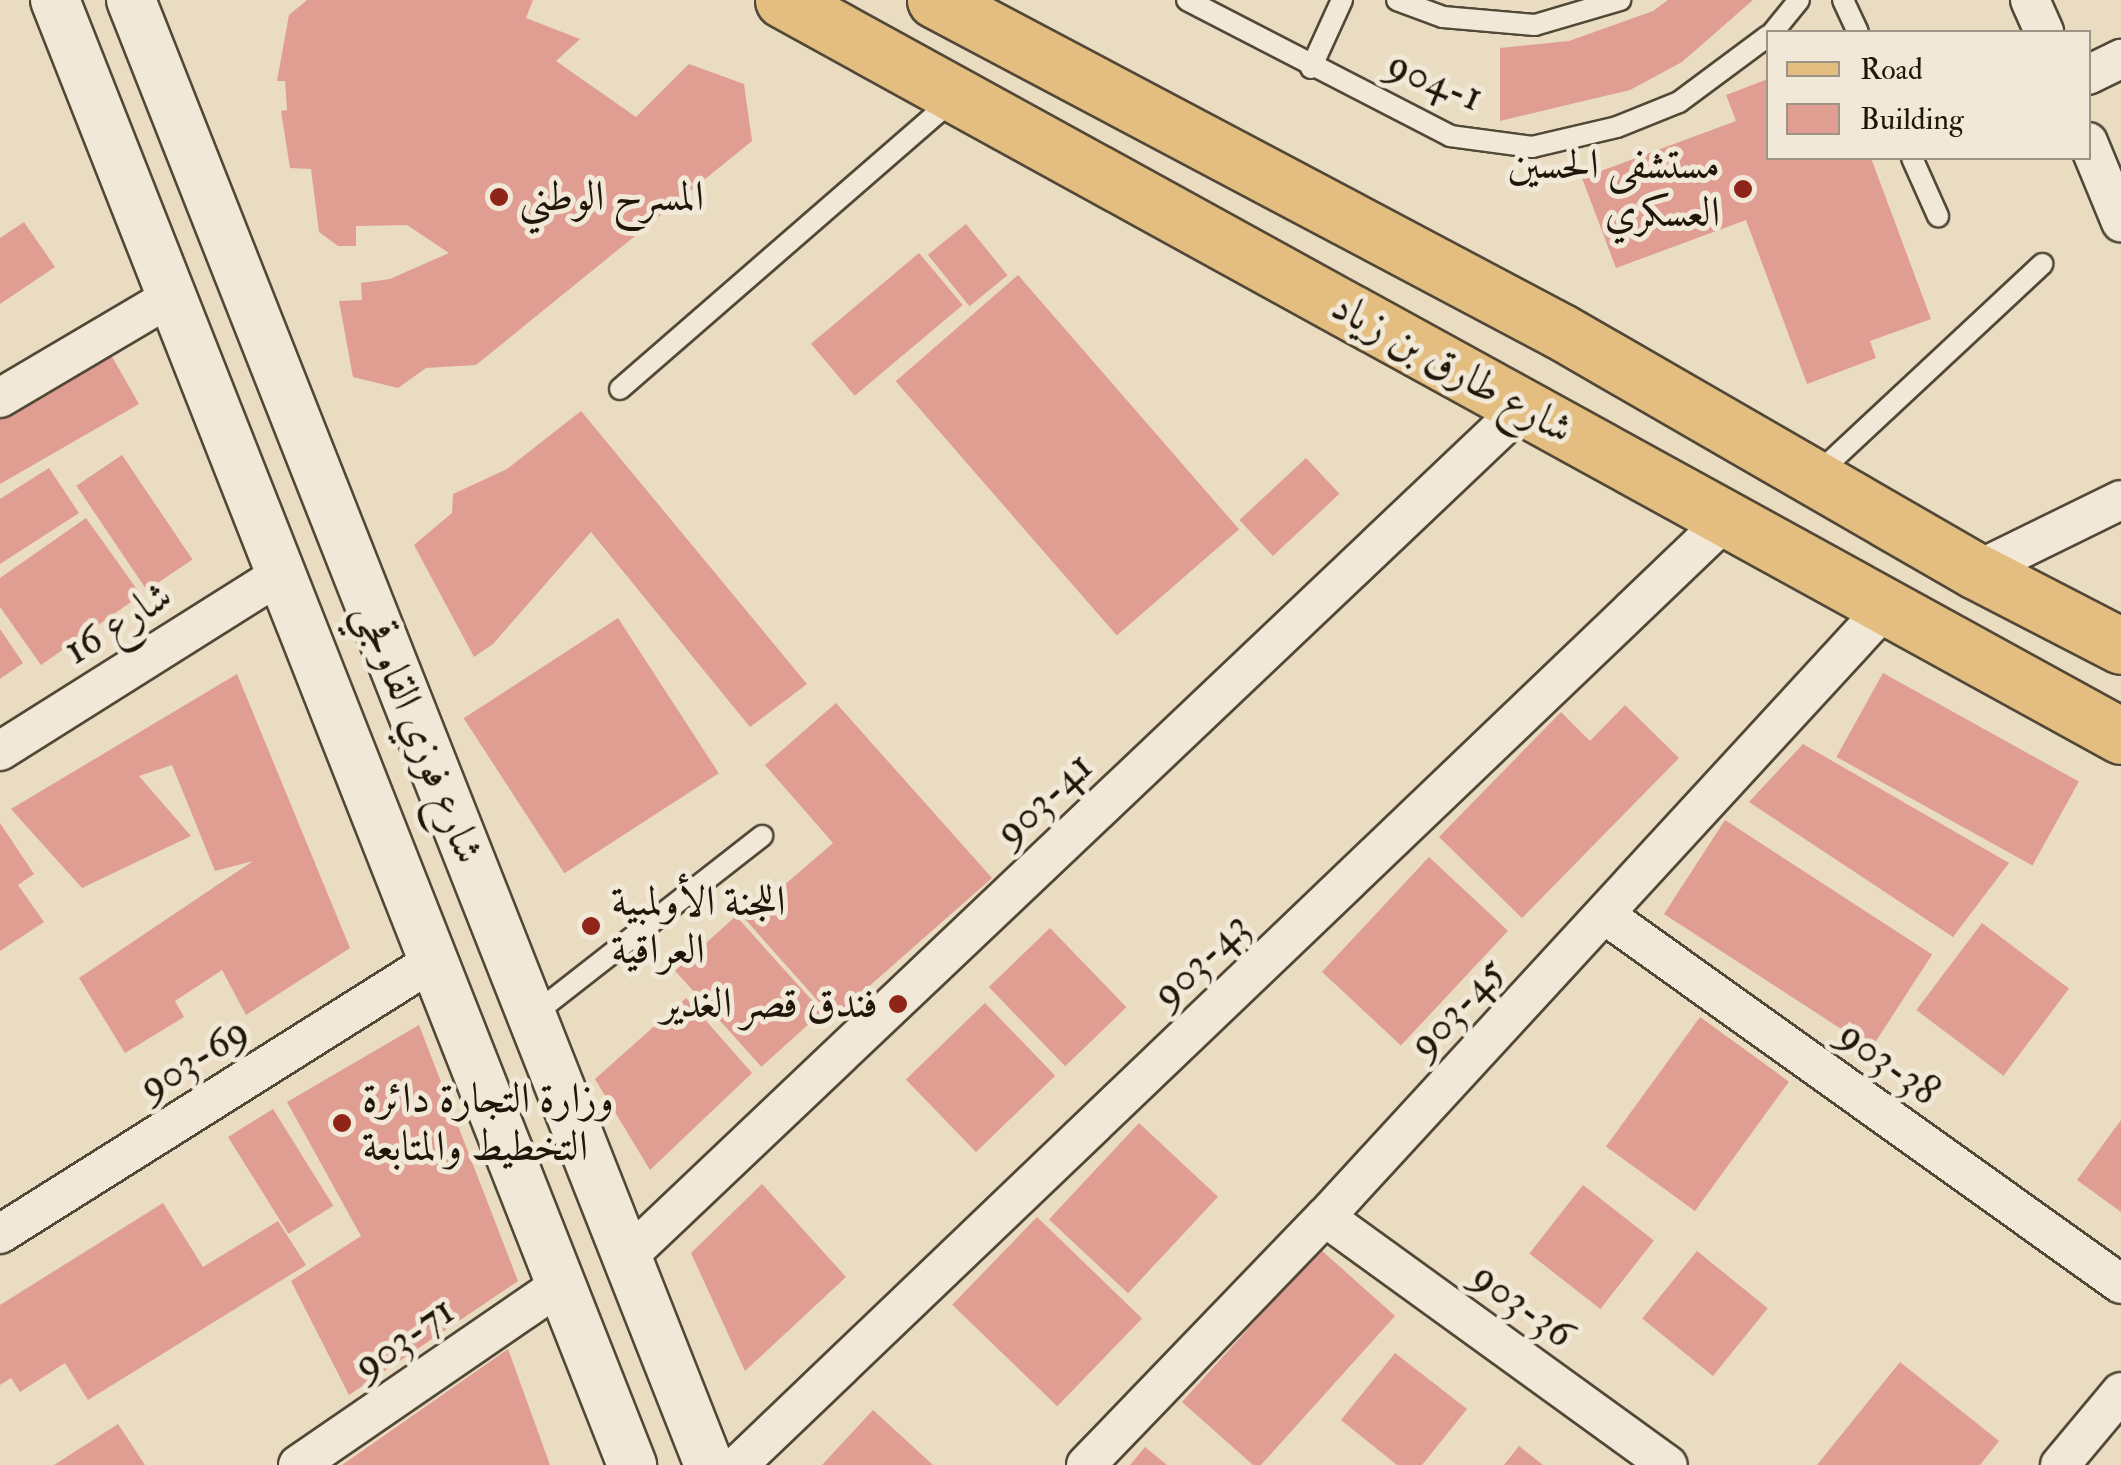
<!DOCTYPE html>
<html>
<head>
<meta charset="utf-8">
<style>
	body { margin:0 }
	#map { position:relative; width:2121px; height:1465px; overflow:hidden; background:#e9dcc1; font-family:"IM FELL Double Pica",Amiri,serif }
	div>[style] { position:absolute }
	.building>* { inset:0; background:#e09d91; transform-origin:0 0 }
	.roads { filter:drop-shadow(2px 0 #524837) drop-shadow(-2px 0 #524837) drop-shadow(0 2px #524837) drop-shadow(0 -2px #524837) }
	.service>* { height:20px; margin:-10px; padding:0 10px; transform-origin:10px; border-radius:10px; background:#f1e8d7 }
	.minor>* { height:38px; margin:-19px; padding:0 19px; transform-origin:19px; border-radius:19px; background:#f1e8d7 }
	.tertiary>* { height:48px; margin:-24px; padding:0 24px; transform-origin:24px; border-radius:24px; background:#f1e8d7 }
	.primary>* { height:55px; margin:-27.5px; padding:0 27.5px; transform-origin:27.5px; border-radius:27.5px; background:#e4be80 }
	.dots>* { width:28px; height:28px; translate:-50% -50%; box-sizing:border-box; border:5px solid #f1e8d7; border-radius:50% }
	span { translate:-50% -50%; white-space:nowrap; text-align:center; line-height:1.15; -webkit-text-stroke:10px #f1e8d7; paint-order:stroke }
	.street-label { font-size:42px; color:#201609 }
	.poi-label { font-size:42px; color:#201609 }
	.right { translate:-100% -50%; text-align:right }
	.left { translate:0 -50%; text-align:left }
	.legend { position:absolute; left:1766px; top:30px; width:325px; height:130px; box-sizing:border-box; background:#f1e8d7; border:2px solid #9d9485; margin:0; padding:12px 18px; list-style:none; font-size:30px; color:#201609 }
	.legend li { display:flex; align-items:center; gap:20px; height:50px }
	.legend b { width:50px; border:2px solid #9d9485 }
</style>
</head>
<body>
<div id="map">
	<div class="building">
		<i style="clip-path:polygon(307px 0,533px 0,526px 18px,580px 39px,556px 61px,636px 117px,689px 64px,744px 84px,752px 141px,476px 365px,426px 368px,398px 388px,353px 377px,339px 301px,362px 300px,361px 283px,390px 279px,449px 253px,407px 225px,356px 226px,356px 246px,338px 246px,319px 232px,311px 169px,290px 168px,281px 111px,287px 110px,285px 81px,277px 81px,289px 15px)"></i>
		<i style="clip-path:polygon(1668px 0,1753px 0,1682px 62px,1630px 90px,1500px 121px,1500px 48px,1569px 41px,1653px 11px)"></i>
		<i style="clip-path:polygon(1768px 79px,1768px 158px,1871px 158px,1931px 319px,1870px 341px,1876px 358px,1807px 384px,1746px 220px,1616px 268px,1582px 178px,1736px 121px,1726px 95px)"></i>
		<i style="clip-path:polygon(24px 222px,55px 267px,0 304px,0 238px)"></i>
		<i style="left:966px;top:224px;width:66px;height:49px;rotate:51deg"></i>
		<i style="left:919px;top:253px;width:68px;height:141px;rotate:50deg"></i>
		<i style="left:1018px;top:275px;width:337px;height:162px;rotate:49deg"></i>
		<i style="clip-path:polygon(111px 355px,139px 404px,0 484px,0 419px)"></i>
		<i style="clip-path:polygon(581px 411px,807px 684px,750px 727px,591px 532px,493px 644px,474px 657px,414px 545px,452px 513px,453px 494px,507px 469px)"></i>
		<i style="left:122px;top:455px;width:126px;height:55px;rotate:56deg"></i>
		<i style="left:1306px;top:458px;width:49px;height:91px;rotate:47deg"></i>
		<i style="clip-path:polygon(49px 468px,79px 513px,0 564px,0 499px)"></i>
		<i style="clip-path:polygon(86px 518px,141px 595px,41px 665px,0 607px,0 578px)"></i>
		<i style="left:618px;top:618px;width:185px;height:184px;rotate:57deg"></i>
		<i style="clip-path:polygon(0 629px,23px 663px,0 679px)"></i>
		<i style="left:1883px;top:673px;width:224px;height:96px;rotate:29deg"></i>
		<i style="clip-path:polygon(237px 674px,350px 948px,246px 1015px,222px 970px,175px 1001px,184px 1017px,125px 1053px,79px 978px,253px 861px,215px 871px,172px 765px,139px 776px,191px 836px,82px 888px,11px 809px)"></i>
		<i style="clip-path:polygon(836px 703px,992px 878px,833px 1018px,745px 919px,833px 843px,765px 765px)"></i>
		<i style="clip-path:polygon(1625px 705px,1679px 758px,1522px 918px,1439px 837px,1561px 712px,1590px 741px)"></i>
		<i style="clip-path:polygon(1803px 744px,2009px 863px,1953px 937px,1749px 802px)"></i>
		<i style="left:1725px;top:820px;width:247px;height:112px;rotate:33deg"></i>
		<i style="clip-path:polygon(0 823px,34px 874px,18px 885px,44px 922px,0 951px)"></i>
		<i style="left:1429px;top:857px;width:108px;height:157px;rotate:43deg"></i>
		<i style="left:736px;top:916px;width:129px;height:82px;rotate:48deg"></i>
		<i style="left:1982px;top:923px;width:109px;height:109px;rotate:37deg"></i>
		<i style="left:1050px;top:928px;width:110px;height:85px;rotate:46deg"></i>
		<i style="clip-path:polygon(686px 998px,752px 1073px,650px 1170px,595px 1079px)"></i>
		<i style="left:985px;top:1003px;width:101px;height:110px;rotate:46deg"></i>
		<i style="left:1700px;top:1017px;width:110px;height:160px;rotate:36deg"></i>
		<i style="clip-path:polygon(419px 1025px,518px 1281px,349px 1395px,291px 1281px,361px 1236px,287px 1102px)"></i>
		<i style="left:273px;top:1109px;width:114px;height:53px;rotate:58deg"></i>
		<i style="clip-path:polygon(2121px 1120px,2121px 1212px,2077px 1180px)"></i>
		<i style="left:1139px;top:1123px;width:108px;height:132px;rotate:43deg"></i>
		<i style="clip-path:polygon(762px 1184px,846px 1277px,745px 1371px,691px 1253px)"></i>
		<i style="left:1583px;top:1185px;width:90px;height:87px;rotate:38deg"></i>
		<i style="clip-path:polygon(163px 1203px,203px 1267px,278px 1221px,306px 1265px,88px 1400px,65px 1363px,20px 1392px,11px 1378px,0 1385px,0 1305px)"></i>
		<i style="left:1037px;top:1217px;width:146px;height:122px;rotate:44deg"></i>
		<i style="clip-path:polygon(1320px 1249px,1395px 1316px,1261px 1465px,1253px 1465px,1182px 1402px)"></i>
		<i style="left:1697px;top:1251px;width:91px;height:87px;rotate:39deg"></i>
		<i style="clip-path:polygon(508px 1349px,550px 1465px,342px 1465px)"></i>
		<i style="clip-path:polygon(1395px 1353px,1467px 1409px,1422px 1465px,1397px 1465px,1341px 1420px)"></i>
		<i style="clip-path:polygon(1900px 1362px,1999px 1441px,1980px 1465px,1817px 1465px)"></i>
		<i style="clip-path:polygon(873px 1410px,933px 1465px,822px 1465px)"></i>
		<i style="clip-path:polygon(118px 1424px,145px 1465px,54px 1465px)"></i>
		<i style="clip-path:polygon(1519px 1446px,1543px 1465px,1504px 1465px)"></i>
		<i style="clip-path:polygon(1145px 1447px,1167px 1465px,1130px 1465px)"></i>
	</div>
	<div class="roads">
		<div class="service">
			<i style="left:1187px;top:0;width:296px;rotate:27.3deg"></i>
			<i style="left:1450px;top:136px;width:83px;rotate:7.6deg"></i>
			<i style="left:1532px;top:147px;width:87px;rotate:-13.2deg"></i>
			<i style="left:1617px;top:127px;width:67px;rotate:-22deg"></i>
			<i style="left:1679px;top:102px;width:111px;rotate:-36.6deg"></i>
			<i style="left:1397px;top:0;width:49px;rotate:20.3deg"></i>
			<i style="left:1443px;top:17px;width:92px;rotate:5deg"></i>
			<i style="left:1535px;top:25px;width:89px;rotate:-16.4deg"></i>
			<i style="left:1843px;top:0;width:35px;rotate:65deg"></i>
			<i style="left:1773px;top:32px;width:41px;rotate:-50.9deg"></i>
			<i style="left:1311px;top:68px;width:75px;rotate:-65.5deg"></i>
			<i style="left:1912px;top:158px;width:64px;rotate:65.9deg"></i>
			<i style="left:620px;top:389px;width:442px;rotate:-41deg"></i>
			<i style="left:1815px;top:476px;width:311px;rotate:-43deg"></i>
			<i style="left:533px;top:1015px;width:291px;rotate:-38deg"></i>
		</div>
		<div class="minor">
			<i style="left:2030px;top:0;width:35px;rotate:66deg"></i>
			<i style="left:2088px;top:75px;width:37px;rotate:-26deg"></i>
			<i style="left:2088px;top:142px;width:87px;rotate:67.6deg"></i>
			<i style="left:0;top:398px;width:204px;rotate:-30.6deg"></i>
			<i style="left:1976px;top:571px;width:161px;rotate:-26.1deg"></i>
			<i style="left:0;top:751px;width:336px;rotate:-32.2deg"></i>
			<i style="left:1605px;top:915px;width:634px;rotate:35.57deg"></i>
			<i style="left:1325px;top:1217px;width:423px;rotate:35.9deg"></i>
			<i style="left:0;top:1234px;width:514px;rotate:-32.21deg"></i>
			<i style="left:627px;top:1257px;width:1235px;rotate:-43.49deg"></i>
			<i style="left:298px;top:1465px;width:319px;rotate:-34.5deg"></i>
			<i style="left:738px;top:1465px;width:1367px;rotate:-43.73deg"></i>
			<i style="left:1086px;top:1465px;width:344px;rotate:-46.1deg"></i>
			<i style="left:1325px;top:1217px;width:830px;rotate:-47.39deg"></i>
			<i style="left:2060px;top:1465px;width:95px;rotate:-50.1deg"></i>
		</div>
		<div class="tertiary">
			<i style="left:55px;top:0;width:1575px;rotate:68.5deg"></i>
			<i style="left:131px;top:0;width:1575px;rotate:68.47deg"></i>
		</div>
		<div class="primary">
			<i style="left:783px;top:0;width:1527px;rotate:28.81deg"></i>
			<i style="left:935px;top:0;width:707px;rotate:27.91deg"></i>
			<i style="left:1560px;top:331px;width:480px;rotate:30deg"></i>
			<i style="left:1976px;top:571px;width:163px;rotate:27.3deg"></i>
		</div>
	</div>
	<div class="dots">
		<i style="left:1743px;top:189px;background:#8f2418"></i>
		<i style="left:499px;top:197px;background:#8f2418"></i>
		<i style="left:591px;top:926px;background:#8f2418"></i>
		<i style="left:898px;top:1004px;background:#8f2418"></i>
		<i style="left:342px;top:1123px;background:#8f2418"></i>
	</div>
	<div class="street-label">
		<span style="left:1435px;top:81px;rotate:22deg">904-1</span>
		<span style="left:1452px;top:368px;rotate:29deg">شارع طارق بن زياد</span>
		<span style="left:118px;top:623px;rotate:-32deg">شارع 16</span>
		<span style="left:419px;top:733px;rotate:68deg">شارع فوزي القاوقجي</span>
		<span style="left:1044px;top:799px;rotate:-43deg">903-41</span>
		<span style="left:1201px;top:960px;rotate:-44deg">903-43</span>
		<span style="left:1457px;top:1008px;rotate:-47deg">903-45</span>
		<span style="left:194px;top:1059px;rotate:-32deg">903-69</span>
		<span style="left:1889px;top:1063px;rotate:36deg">903-38</span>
		<span style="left:1523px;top:1305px;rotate:36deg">903-36</span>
		<span style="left:404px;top:1338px;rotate:-35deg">903-71</span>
	</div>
	<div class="poi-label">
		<span class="right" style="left:1720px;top:189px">مستشفى الحسين<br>العسكري</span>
		<span class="left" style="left:519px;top:197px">المسرح الوطني</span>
		<span class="left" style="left:611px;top:926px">اللجنة الأولمبية<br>العراقية</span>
		<span class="right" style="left:878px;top:1004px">فندق قصر الغدير</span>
		<span class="left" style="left:362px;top:1123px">وزارة التجارة دائرة<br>التخطيط والمتابعة</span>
	</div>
	<ul class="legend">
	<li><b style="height:12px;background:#e4be80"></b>Road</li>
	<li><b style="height:28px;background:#e09d91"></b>Building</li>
	</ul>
</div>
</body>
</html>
